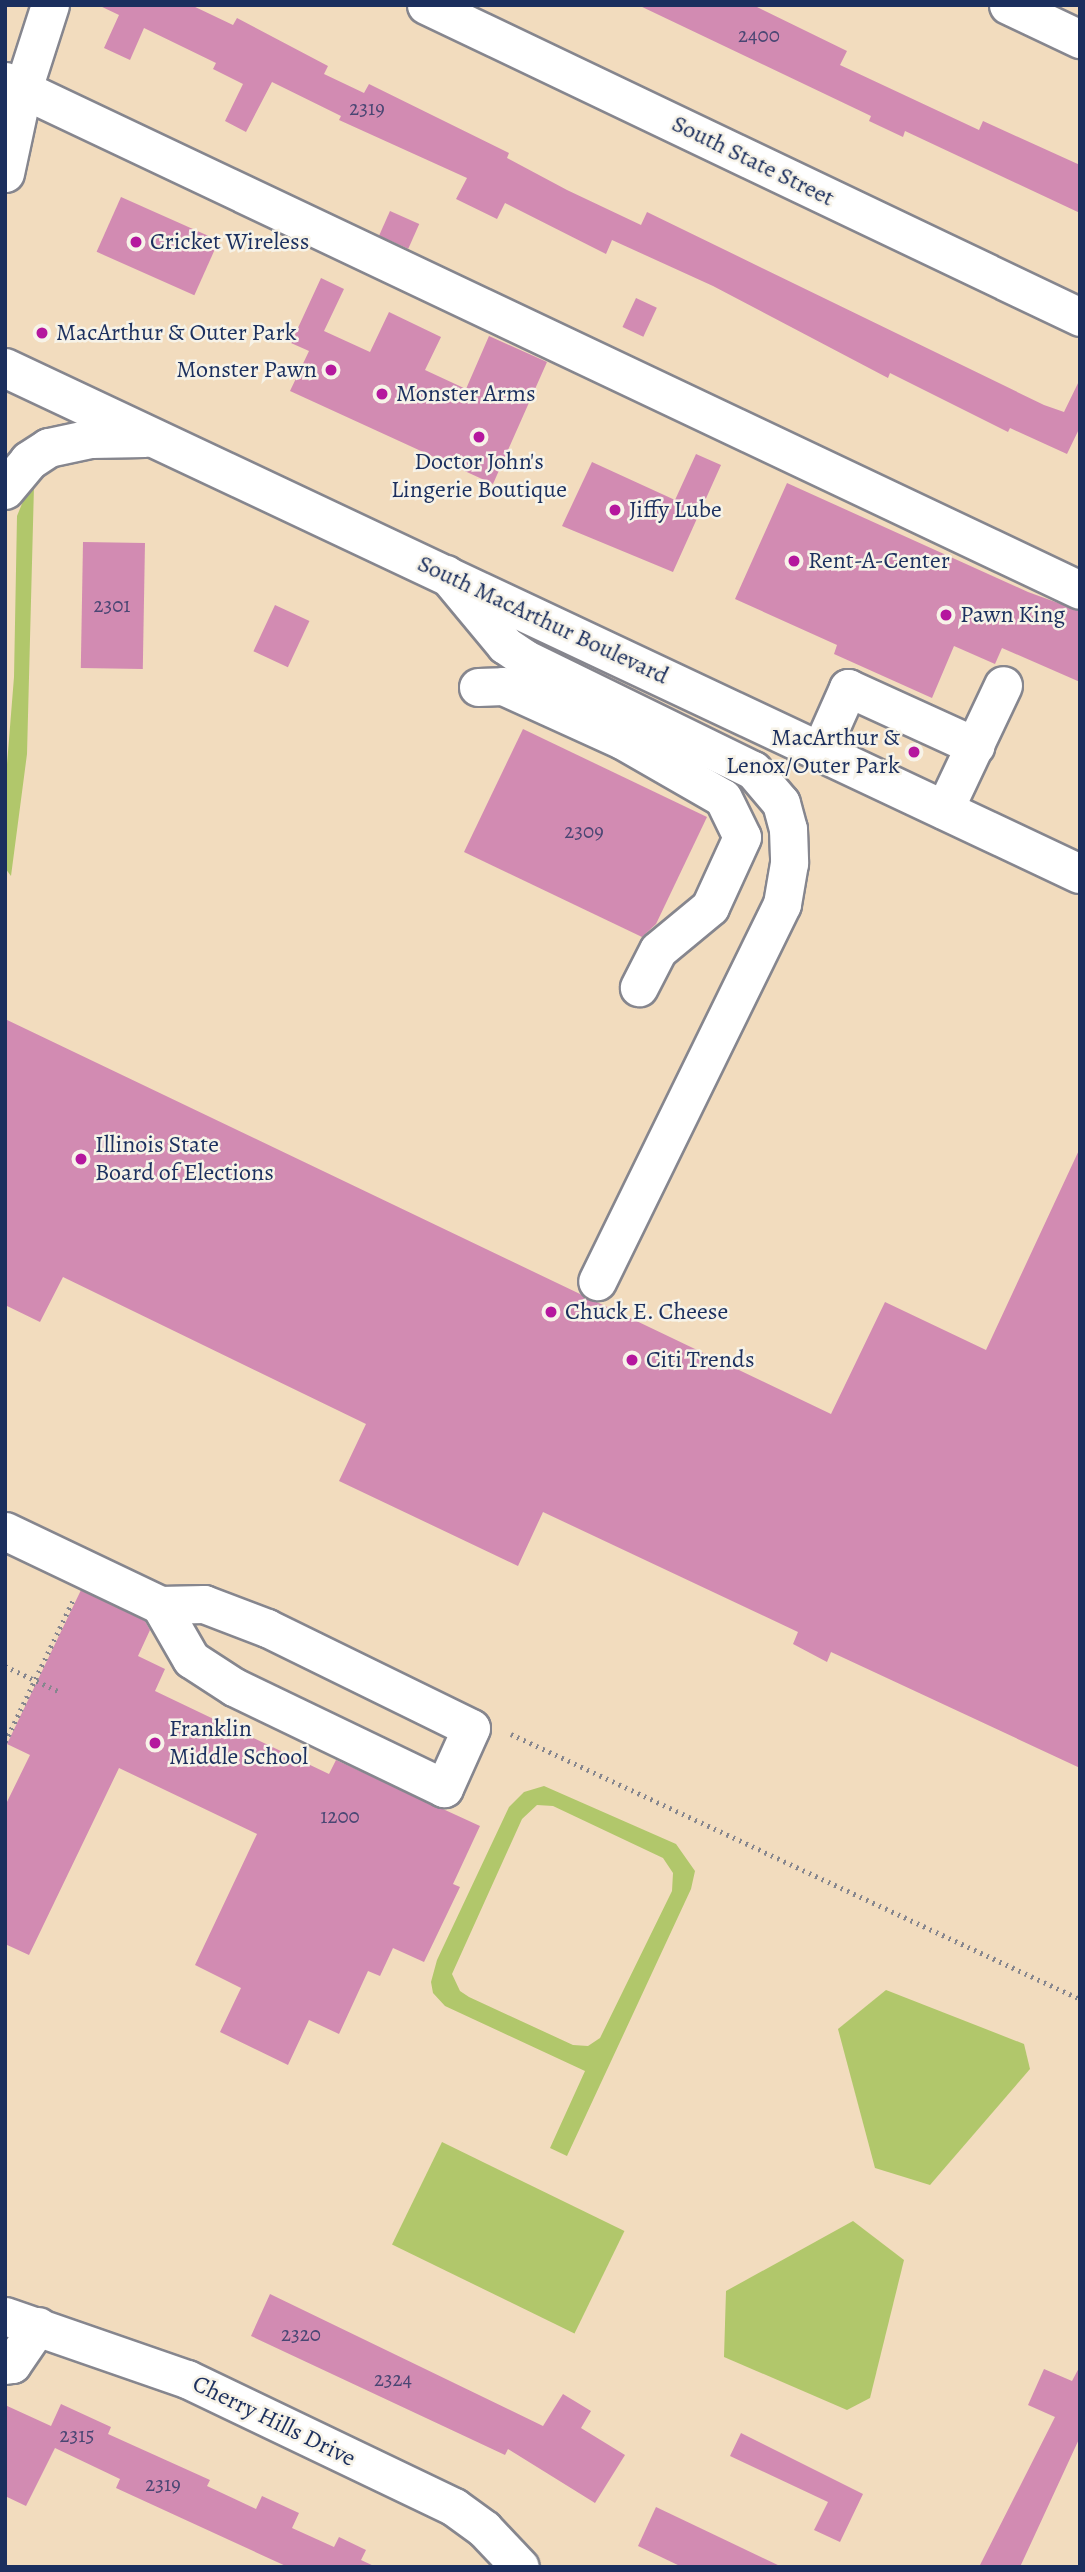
<!DOCTYPE html>
<html>
<head>
<meta charset="utf-8">
<style>
	body { margin:0 }
	#map { position:relative; width:1085px; height:2572px; overflow:hidden; background:#f2dcbe; font-family:Alegreya,serif }
	div>[style] { position:absolute }
	.green>* { inset:0; background:#b1c76b; transform-origin:0 0 }
	.building>* { inset:0; background:#d28bb2; transform-origin:0 0 }
	.path>* { height:4.5px; margin-top:-2.25px; transform-origin:0; background:repeating-linear-gradient(90deg,#86868e 0 2px,transparent 0 7px) }
	.roads { filter:drop-shadow(2px 0 #86868e) drop-shadow(-2px 0 #86868e) drop-shadow(0 2px #86868e) drop-shadow(0 -2px #86868e) }
	.minor>* { height:37px; margin:-18.5px; padding:0 18.5px; transform-origin:18.5px; border-radius:18.5px; background:#fff }
	.major>* { height:38px; margin:-19px; padding:0 19px; transform-origin:19px; border-radius:19px; background:#fff }
	.dots>* { width:19px; height:19px; translate:-50% -50%; box-sizing:border-box; border:4px solid #f7f3e8; border-radius:50% }
	span { translate:-50% -50%; white-space:nowrap; text-align:center; line-height:1.15; -webkit-text-stroke:5px #f7f3e8; paint-order:stroke }
	.number-label { font-size:21px; color:#494673 }
	.number-label span { -webkit-text-stroke-width:0 }
	.street-label { font-size:24px; color:#1b2f5e }
	.poi-label { font-size:24px; color:#1b2f5e }
	.left { translate:0 -50%; text-align:left }
	.right { translate:-100% -50%; text-align:right }
	.frame { position:absolute; inset:0; border:7px solid #1b2f5e; pointer-events:none }
</style>
</head>
<body>
<div id="map">
	<div class="green">
		<i style="clip-path:polygon(30px 484px,34px 486px,27px 754px,11px 876px,5px 868px,5px 789px,14px 677px,17px 516px)"></i>
		<i style="clip-path:polygon(evenodd,544px 1786px,676px 1844px,695px 1871px,691px 1889px,567px 2156px,550px 2148px,585px 2071px,445px 2006px,433px 1993px,431px 1982px,437px 1960px,509px 1807px,524px 1792px,544px 1786px,537px 1805px,553px 1806px,663px 1858px,673px 1873px,672px 1891px,600px 2038px,588px 2046px,573px 2045px,469px 1997px,460px 1991px,452px 1974px,522px 1819px,537px 1805px)"></i>
		<i style="clip-path:polygon(886px 1990px,1024px 2044px,1030px 2069px,930px 2185px,875px 2168px,838px 2029px)"></i>
		<i style="left:442px;top:2142px;width:203px;height:114px;rotate:26deg"></i>
		<i style="clip-path:polygon(853px 2221px,904px 2260px,870px 2398px,847px 2410px,724px 2357px,726px 2291px)"></i>
	</div>
	<div class="building">
		<i style="clip-path:polygon(98px 5px,191px 5px,233px 25px,237px 18px,328px 66px,324px 74px,364px 93px,369px 84px,509px 153px,507px 158px,567px 190px,641px 225px,647px 212px,1044px 405px,1064px 412px,1080px 379px,1080px 427px,1067px 454px,1010px 428px,1008px 432px,890px 373px,888px 378px,713px 286px,612px 240px,606px 254px,505px 203px,497px 219px,456px 199px,467px 178px,339px 120px,341px 116px,272px 82px,246px 132px,225px 121px,243px 84px,213px 69px,216px 63px,144px 28px,130px 60px,104px 48px,119px 15px)"></i>
		<i style="clip-path:polygon(638px 5px,753px 5px,847px 51px,840px 65px,979px 130px,983px 121px,1080px 165px,1080px 213px,905px 131px,903px 137px,869px 121px,871px 116px)"></i>
		<i style="left:121px;top:197px;width:107px;height:60px;rotate:24deg"></i>
		<i style="left:390px;top:211px;width:32px;height:27px;rotate:24deg"></i>
		<i style="clip-path:polygon(321px 278px,344px 289px,324px 331px,370px 352px,389px 312px,441px 337px,425px 370px,466px 389px,489px 336px,547px 362px,493px 484px,290px 391px,309px 351px,291px 343px)"></i>
		<i style="left:636px;top:298px;width:23px;height:32px;rotate:25deg"></i>
		<i style="clip-path:polygon(696px 454px,721px 465px,673px 572px,562px 526px,592px 462px,675px 500px)"></i>
		<i style="clip-path:polygon(787px 483px,1028px 592px,1080px 611px,1080px 682px,1002px 648px,995px 664px,954px 646px,932px 698px,834px 654px,837px 645px,735px 599px)"></i>
		<i style="left:83px;top:542px;width:62px;height:126px;rotate:1deg"></i>
		<i style="left:275px;top:605px;width:38px;height:51px;rotate:25deg"></i>
		<i style="clip-path:polygon(523px 729px,707px 817px,656px 924px,642px 937px,464px 852px)"></i>
		<i style="clip-path:polygon(5px 1019px,831px 1414px,885px 1302px,986px 1350px,1080px 1148px,1080px 1768px,831px 1652px,827px 1662px,793px 1644px,798px 1632px,543px 1512px,518px 1566px,339px 1481px,366px 1424px,63px 1277px,40px 1322px,5px 1305px)"></i>
		<i style="clip-path:polygon(81px 1590px,145px 1621px,150px 1630px,138px 1656px,165px 1669px,155px 1691px,329px 1774px,336px 1760px,480px 1826px,453px 1884px,460px 1887px,424px 1962px,393px 1948px,380px 1976px,368px 1971px,339px 2034px,309px 2020px,288px 2065px,220px 2032px,241px 1988px,195px 1965px,257px 1834px,119px 1768px,29px 1955px,5px 1944px,5px 1806px,30px 1755px,7px 1744px)"></i>
		<i style="clip-path:polygon(270px 2294px,543px 2426px,563px 2394px,591px 2411px,581px 2428px,625px 2455px,595px 2503px,508px 2449px,505px 2455px,251px 2336px)"></i>
		<i style="clip-path:polygon(1080px 2366px,1080px 2437px,1020px 2567px,979px 2567px,1055px 2417px,1028px 2405px,1044px 2369px,1072px 2381px)"></i>
		<i style="clip-path:polygon(61px 2404px,111px 2427px,108px 2434px,210px 2480px,207px 2486px,256px 2509px,262px 2496px,299px 2513px,292px 2528px,334px 2547px,339px 2537px,366px 2550px,361px 2560px,376px 2567px,288px 2567px,116px 2488px,120px 2479px,55px 2448px,26px 2506px,5px 2496px,5px 2405px,51px 2426px)"></i>
		<i style="clip-path:polygon(741px 2433px,863px 2494px,840px 2542px,814px 2530px,828px 2502px,730px 2456px)"></i>
		<i style="clip-path:polygon(656px 2507px,782px 2567px,682px 2567px,638px 2546px)"></i>
	</div>
	<div class="path">
		<i style="left:5px;top:1666px;width:61px;rotate:25.3deg"></i>
		<i style="left:511px;top:1734px;width:628px;rotate:24.97deg"></i>
		<i style="left:5px;top:1742px;width:160px;rotate:-64.4deg"></i>
	</div>
	<div class="roads">
		<div class="minor">
			<i style="left:426px;top:5px;width:725px;rotate:25.5deg"></i>
			<i style="left:1008px;top:5px;width:80px;rotate:25.3deg"></i>
			<i style="left:5px;top:81px;width:1189px;rotate:25.34deg"></i>
			<i style="left:5px;top:173px;width:86px;rotate:-77.9deg"></i>
			<i style="left:23px;top:89px;width:88px;rotate:-72.2deg"></i>
			<i style="left:446px;top:574px;width:92px;rotate:50.3deg"></i>
			<i style="left:505px;top:645px;width:23px;rotate:34deg"></i>
			<i style="left:524px;top:658px;width:255px;rotate:26.1deg"></i>
			<i style="left:753px;top:770px;width:43px;rotate:49.7deg"></i>
			<i style="left:781px;top:803px;width:27px;rotate:75deg"></i>
			<i style="left:788px;top:829px;width:34px;rotate:88deg"></i>
			<i style="left:789px;top:863px;width:42px;rotate:99.7deg"></i>
			<i style="left:782px;top:904px;width:420px;rotate:116.1deg"></i>
			<i style="left:478px;top:687px;width:25px;rotate:-2deg"></i>
			<i style="left:503px;top:686px;width:131px;rotate:24.4deg"></i>
			<i style="left:622px;top:740px;width:116px;rotate:29.9deg"></i>
			<i style="left:723px;top:798px;width:43px;rotate:64deg"></i>
			<i style="left:742px;top:837px;width:77px;rotate:114.6deg"></i>
			<i style="left:710px;top:907px;width:67px;rotate:140.4deg"></i>
			<i style="left:658px;top:950px;width:42px;rotate:117.2deg"></i>
			<i style="left:820px;top:751px;width:69px;rotate:-66deg"></i>
			<i style="left:848px;top:688px;width:140px;rotate:24.5deg"></i>
			<i style="left:944px;top:810px;width:138px;rotate:-64.7deg"></i>
			<i style="left:5px;top:1531px;width:172px;rotate:25.5deg"></i>
			<i style="left:160px;top:1605px;width:44px;rotate:-1.3deg"></i>
			<i style="left:204px;top:1604px;width:67px;rotate:20.9deg"></i>
			<i style="left:267px;top:1628px;width:227px;rotate:26.1deg"></i>
			<i style="left:471px;top:1728px;width:66px;rotate:114.2deg"></i>
			<i style="left:444px;top:1788px;width:233px;rotate:-154.3deg"></i>
			<i style="left:234px;top:1687px;width:51px;rotate:-146.9deg"></i>
			<i style="left:191px;top:1659px;width:62px;rotate:-119.9deg"></i>
			<i style="left:5px;top:2316px;width:193px;rotate:19.1deg"></i>
			<i style="left:187px;top:2379px;width:296px;rotate:25.6deg"></i>
			<i style="left:454px;top:2507px;width:37px;rotate:36deg"></i>
			<i style="left:484px;top:2529px;width:52px;rotate:46.5deg"></i>
			<i style="left:5px;top:2365px;width:7px;rotate:-8deg"></i>
			<i style="left:12px;top:2364px;width:46px;rotate:-55.6deg"></i>
		</div>
		<div class="major">
			<i style="left:5px;top:368px;width:1188px;rotate:25.21deg"></i>
			<i style="left:5px;top:490px;width:38px;rotate:-50deg"></i>
			<i style="left:29px;top:461px;width:24px;rotate:-33deg"></i>
			<i style="left:49px;top:448px;width:43px;rotate:-12.1deg"></i>
			<i style="left:91px;top:439px;width:54px;rotate:-1.1deg"></i>
		</div>
	</div>
	<div class="dots">
		<i style="left:136px;top:242px;background:#b5179e"></i>
		<i style="left:42px;top:333px;background:#b5179e"></i>
		<i style="left:331px;top:370px;background:#b5179e"></i>
		<i style="left:382px;top:394px;background:#b5179e"></i>
		<i style="left:479px;top:437px;background:#b5179e"></i>
		<i style="left:615px;top:510px;background:#b5179e"></i>
		<i style="left:794px;top:561px;background:#b5179e"></i>
		<i style="left:946px;top:615px;background:#b5179e"></i>
		<i style="left:914px;top:752px;background:#b5179e"></i>
		<i style="left:81px;top:1159px;background:#b5179e"></i>
		<i style="left:551px;top:1312px;background:#b5179e"></i>
		<i style="left:632px;top:1360px;background:#b5179e"></i>
		<i style="left:155px;top:1743px;background:#b5179e"></i>
	</div>
	<div class="number-label">
		<span style="left:759px;top:35px">2400</span>
		<span style="left:367px;top:108px">2319</span>
		<span style="left:112px;top:605px">2301</span>
		<span style="left:584px;top:831px">2309</span>
		<span style="left:340px;top:1816px">1200</span>
		<span style="left:301px;top:2334px">2320</span>
		<span style="left:393px;top:2379px">2324</span>
		<span style="left:77px;top:2435px">2315</span>
		<span style="left:163px;top:2484px">2319</span>
	</div>
	<div class="street-label">
		<span style="left:753px;top:161px;rotate:26deg">South State Street</span>
		<span style="left:543px;top:620px;rotate:25deg">South MacArthur Boulevard</span>
		<span style="left:274px;top:2421px;rotate:26deg">Cherry Hills Drive</span>
	</div>
	<div class="poi-label">
		<span class="left" style="left:150px;top:242px">Cricket Wireless</span>
		<span class="left" style="left:56px;top:333px">MacArthur &amp; Outer Park</span>
		<span class="right" style="left:317px;top:370px">Monster Pawn</span>
		<span class="left" style="left:396px;top:394px">Monster Arms</span>
		<span style="left:479px;top:476px">Doctor John's<br>Lingerie Boutique</span>
		<span class="left" style="left:629px;top:510px">Jiffy Lube</span>
		<span class="left" style="left:808px;top:561px">Rent-A-Center</span>
		<span class="left" style="left:960px;top:615px">Pawn King</span>
		<span class="right" style="left:900px;top:752px">MacArthur &amp;<br>Lenox/Outer Park</span>
		<span class="left" style="left:95px;top:1159px">Illinois State<br>Board of Elections</span>
		<span class="left" style="left:565px;top:1312px">Chuck E. Cheese</span>
		<span class="left" style="left:646px;top:1360px">Citi Trends</span>
		<span class="left" style="left:169px;top:1743px">Franklin<br>Middle School</span>
	</div>
	<div class="frame"></div>
</div>
</body>
</html>
